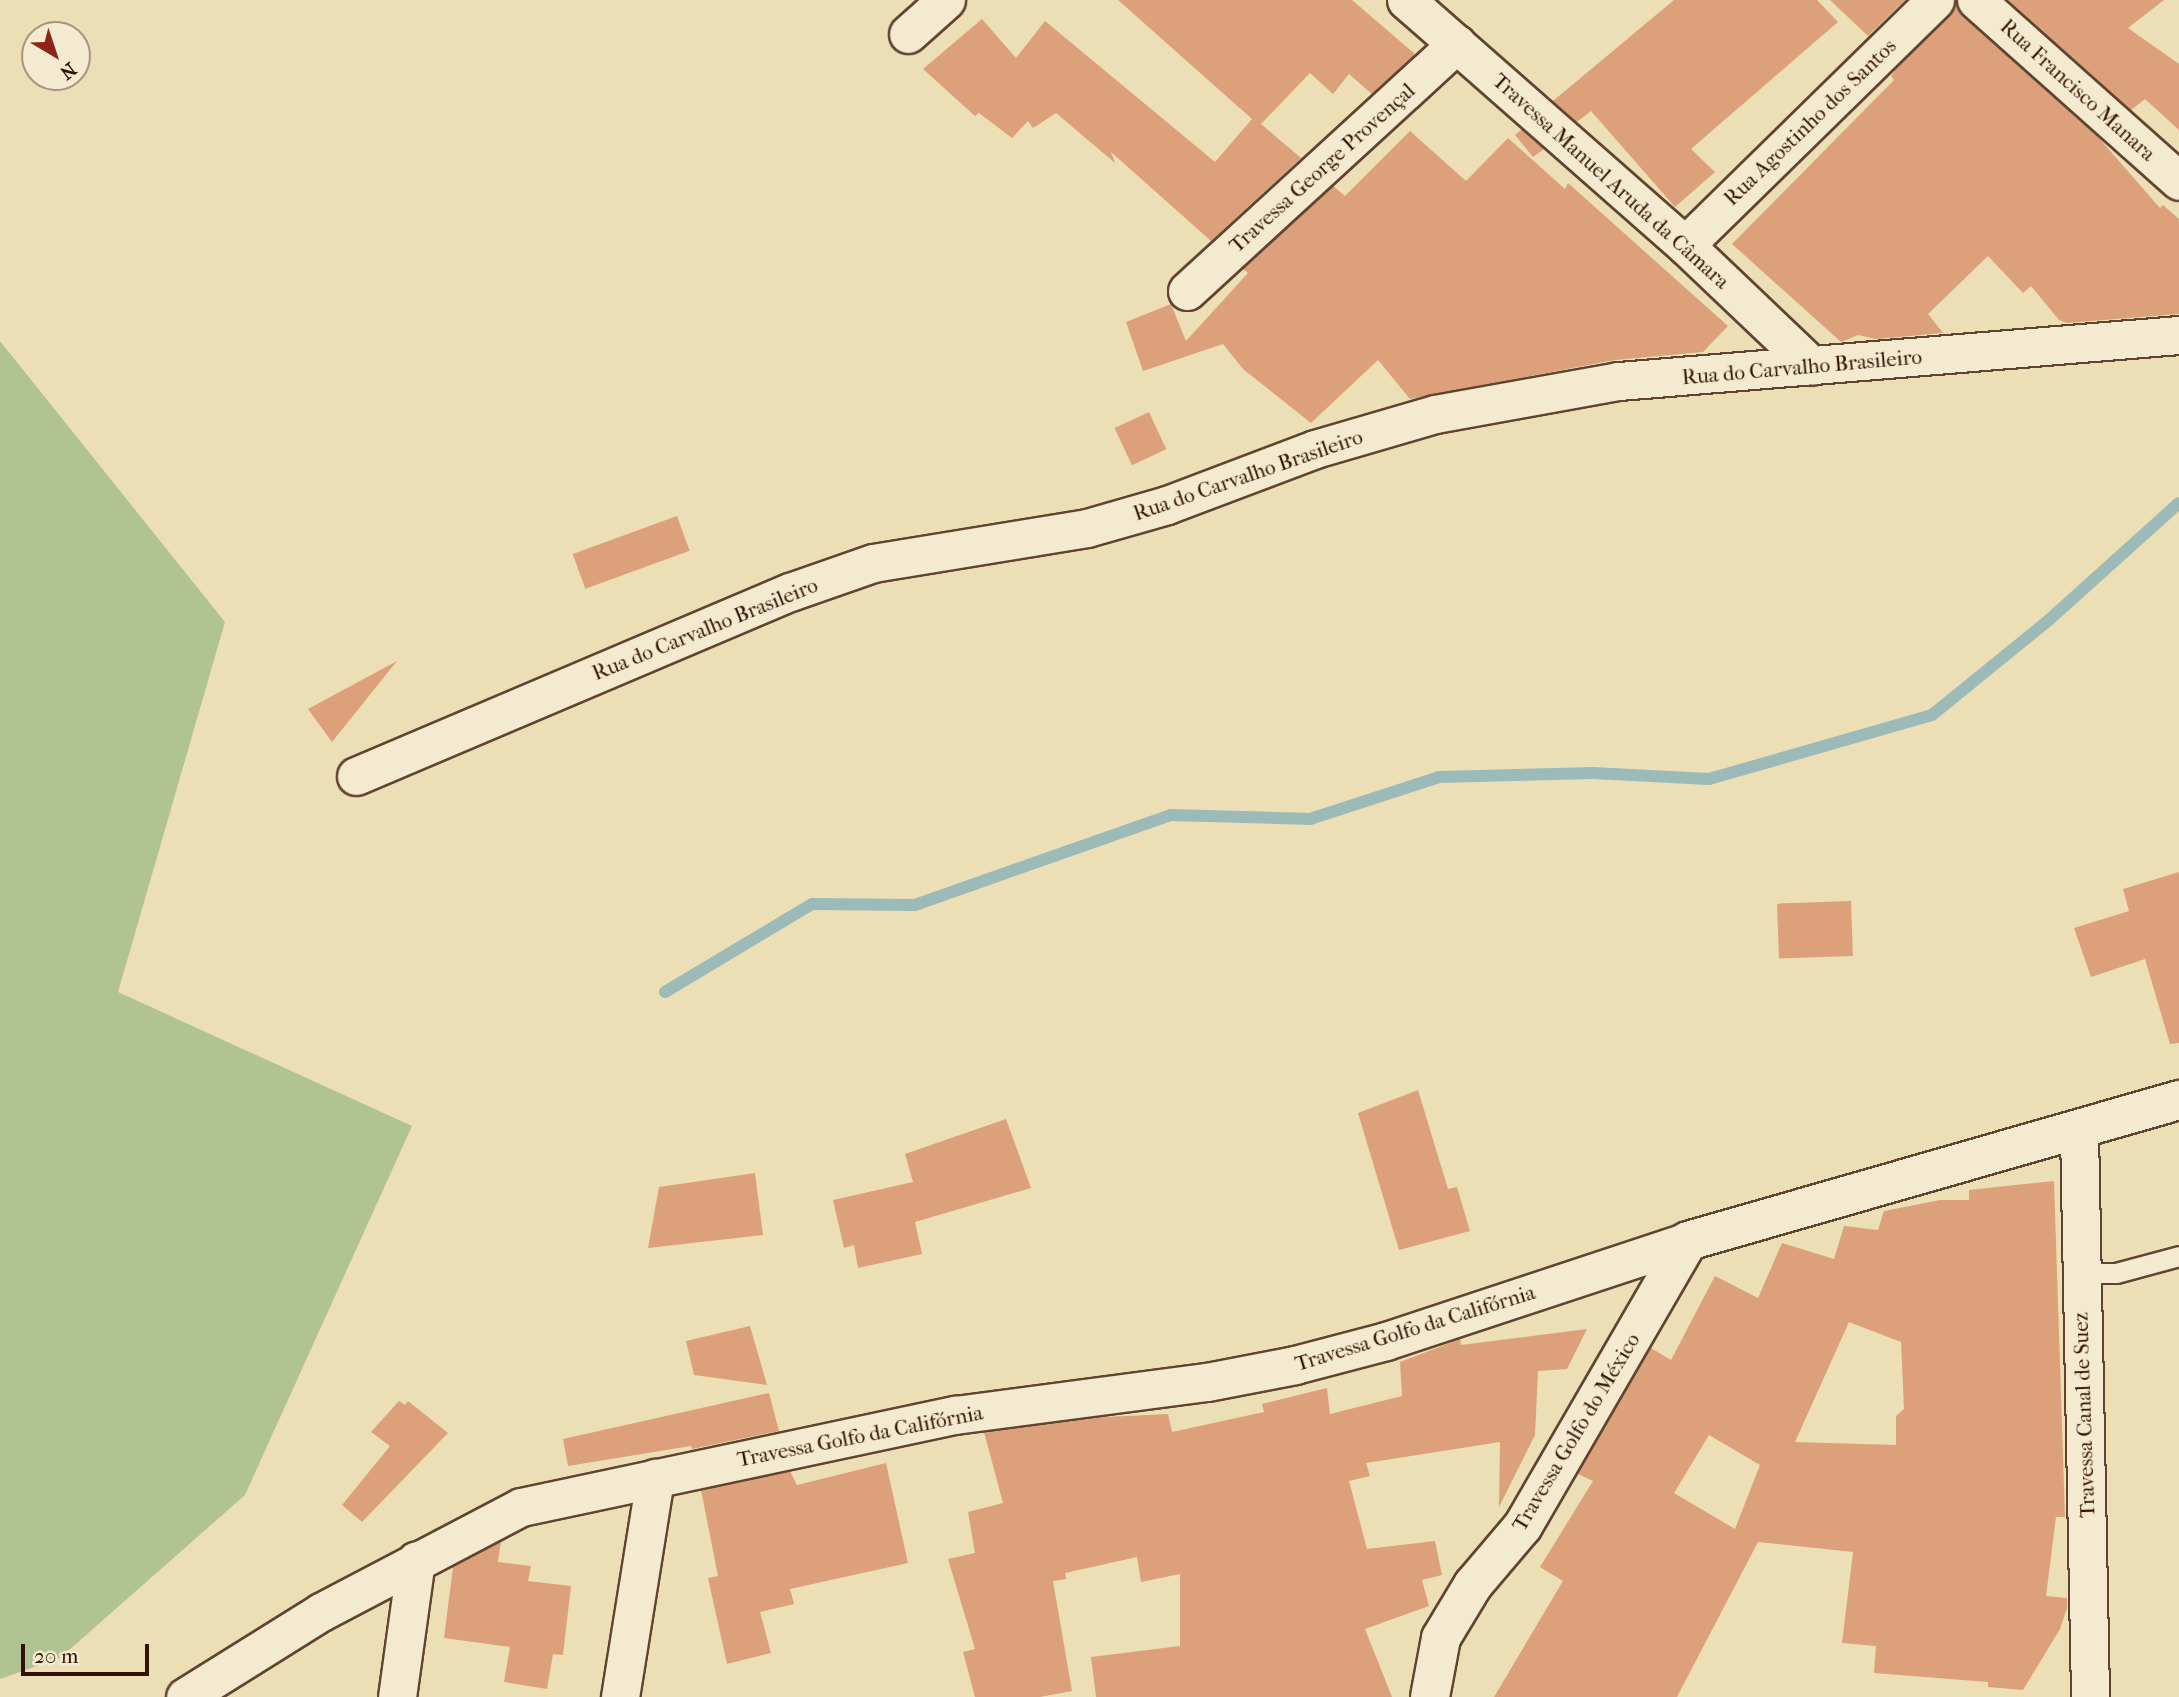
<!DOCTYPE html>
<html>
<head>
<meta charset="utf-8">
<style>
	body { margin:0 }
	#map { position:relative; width:2179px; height:1697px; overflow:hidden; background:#ecdfb6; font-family:"IM FELL French Canon",serif }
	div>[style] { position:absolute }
	.green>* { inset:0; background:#b2c392 }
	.stream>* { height:12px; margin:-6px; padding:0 6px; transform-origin:6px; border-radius:6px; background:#9cbab7 }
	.building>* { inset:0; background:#dca17a; transform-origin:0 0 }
	.roads { filter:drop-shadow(2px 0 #614430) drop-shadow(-2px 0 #614430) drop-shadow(0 2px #614430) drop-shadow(0 -2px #614430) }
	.service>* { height:19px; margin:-9.5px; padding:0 9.5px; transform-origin:9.5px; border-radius:9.5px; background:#f3ead0 }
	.minor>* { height:37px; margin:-18.5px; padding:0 18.5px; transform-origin:18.5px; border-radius:18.5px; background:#f3ead0 }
	.tertiary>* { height:38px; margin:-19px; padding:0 19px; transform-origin:19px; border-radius:19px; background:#f3ead0 }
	span { translate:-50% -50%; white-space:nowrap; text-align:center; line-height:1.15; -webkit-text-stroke:5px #f3ead0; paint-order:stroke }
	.street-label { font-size:21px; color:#331104 }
	.north { position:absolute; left:21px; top:21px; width:70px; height:70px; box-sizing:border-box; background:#f3ead0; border:2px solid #a6937e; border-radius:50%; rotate:141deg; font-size:19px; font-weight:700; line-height:28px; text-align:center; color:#331104 }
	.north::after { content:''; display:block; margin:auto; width:24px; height:32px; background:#8f2418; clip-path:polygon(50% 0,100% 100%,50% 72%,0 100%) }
	.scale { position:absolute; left:21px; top:1644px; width:128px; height:32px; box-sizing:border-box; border:4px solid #331104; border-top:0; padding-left:9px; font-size:21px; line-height:24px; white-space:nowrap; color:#331104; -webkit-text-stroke:5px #f3ead0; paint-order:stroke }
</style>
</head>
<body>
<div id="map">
	<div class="green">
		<i style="clip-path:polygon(0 341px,225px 622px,118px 992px,412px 1126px,245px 1495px,60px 1658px,0 1679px)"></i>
	</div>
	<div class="stream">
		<i style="left:665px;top:992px;width:171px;rotate:-30.9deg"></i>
		<i style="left:812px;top:904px;width:103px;rotate:0.6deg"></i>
		<i style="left:915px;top:905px;width:270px;rotate:-19.4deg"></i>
		<i style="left:1170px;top:815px;width:140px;rotate:1.6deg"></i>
		<i style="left:1310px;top:819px;width:136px;rotate:-18deg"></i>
		<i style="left:1439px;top:777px;width:154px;rotate:-1.5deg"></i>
		<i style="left:1593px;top:773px;width:116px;rotate:3deg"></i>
		<i style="left:1709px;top:779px;width:232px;rotate:-16deg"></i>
		<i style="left:1932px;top:715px;width:152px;rotate:-39.1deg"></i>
		<i style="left:2050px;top:619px;width:173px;rotate:-42deg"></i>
	</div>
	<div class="building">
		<i style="clip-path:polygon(1118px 0,1352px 0,1415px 54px,1372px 94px,1349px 74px,1333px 94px,1310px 73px,1261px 124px,1301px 158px,1211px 241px,1111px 152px,1115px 163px,1056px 113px,1033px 128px,1028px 121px,1012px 138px,979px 113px,975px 116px,923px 69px,982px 19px,1016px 58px,1045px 21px,1215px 162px,1252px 119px)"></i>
		<i style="clip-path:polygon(1674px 0,1817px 0,1838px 22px,1691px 149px,1715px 172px,1675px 207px,1591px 111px,1577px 122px,1553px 101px)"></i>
		<i style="clip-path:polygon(1830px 0,1905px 0,1868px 36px)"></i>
		<i style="clip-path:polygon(1955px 0,1962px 16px,2098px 137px,2160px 208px,2163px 205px,2179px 219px,2179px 314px,2067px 323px,2059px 320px,2031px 286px,2023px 293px,1988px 256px,1928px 314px,1943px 333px,1876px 339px,1858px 335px,1841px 342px,1732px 244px,1894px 80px,1891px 76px,1899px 65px,1950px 15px)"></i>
		<i style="clip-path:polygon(2008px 0,2164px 0,2128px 28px,2179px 64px,2179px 130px,2145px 99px,2131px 110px)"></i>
		<i style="clip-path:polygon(1522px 129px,1544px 149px,1533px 157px,1515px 135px)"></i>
		<i style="clip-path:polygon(1410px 131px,1466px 181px,1508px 138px,1565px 189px,1568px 183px,1728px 326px,1703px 352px,1615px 360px,1410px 399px,1378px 360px,1311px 423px,1243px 369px,1223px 344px,1143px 371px,1126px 322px,1171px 304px,1186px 341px,1248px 273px,1243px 269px,1333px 186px,1345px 196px)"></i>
		<i style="left:1149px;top:412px;width:41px;height:38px;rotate:65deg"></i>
		<i style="left:677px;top:516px;width:37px;height:111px;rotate:70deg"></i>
		<i style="clip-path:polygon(397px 661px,332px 742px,308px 709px)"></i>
		<i style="clip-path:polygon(2179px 872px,2179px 1043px,2170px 1044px,2145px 959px,2091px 977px,2074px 928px,2129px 911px,2123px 889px)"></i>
		<i style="left:1851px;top:901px;width:55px;height:74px;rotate:88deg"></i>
		<i style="clip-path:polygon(1418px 1090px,1448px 1189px,1457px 1187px,1470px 1231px,1399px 1250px,1358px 1113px)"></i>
		<i style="clip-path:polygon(1006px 1119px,1031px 1188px,915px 1222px,922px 1254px,858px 1268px,854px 1245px,844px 1248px,833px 1200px,913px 1182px,905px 1154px)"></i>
		<i style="clip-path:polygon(755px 1173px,763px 1235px,648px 1248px,659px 1187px)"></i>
		<i style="clip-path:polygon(evenodd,2054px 1181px,2065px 1517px,2056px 1517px,2046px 1596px,2067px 1598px,2067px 1608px,2060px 1629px,2023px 1690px,1988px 1687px,1988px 1682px,1874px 1673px,1876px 1646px,1842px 1643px,1853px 1552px,1758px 1542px,1677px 1697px,1494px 1697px,1563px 1581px,1540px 1567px,1593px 1481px,1578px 1474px,1651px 1348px,1671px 1360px,1715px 1276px,1758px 1298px,1782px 1243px,1834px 1259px,1844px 1226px,1878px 1230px,1884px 1211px,1940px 1200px,1969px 1200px,1969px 1190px,2054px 1181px,1849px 1322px,1901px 1342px,1904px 1409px,1896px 1416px,1896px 1445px,1795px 1442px,1849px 1322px,2054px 1181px,1709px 1435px,1760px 1465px,1735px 1529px,1674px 1493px,1709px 1435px)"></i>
		<i style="clip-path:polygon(750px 1326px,767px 1385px,694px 1375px,686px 1341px)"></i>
		<i style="clip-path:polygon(1587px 1329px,1567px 1369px,1538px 1371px,1535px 1435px,1499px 1507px,1500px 1442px,1366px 1463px,1370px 1476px,1349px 1481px,1367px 1549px,1435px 1541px,1442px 1575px,1422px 1580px,1429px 1606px,1365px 1629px,1392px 1697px,1096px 1697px,1091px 1657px,1180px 1646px,1180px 1574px,1141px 1582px,1137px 1557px,1065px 1573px,1066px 1579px,1053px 1581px,1072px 1691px,1040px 1697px,975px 1697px,963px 1652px,975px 1649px,948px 1559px,975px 1553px,968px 1512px,1003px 1503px,984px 1432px,1105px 1417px,1168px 1414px,1172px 1432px,1264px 1412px,1262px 1404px,1327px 1388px,1330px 1414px,1402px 1396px,1400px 1362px,1460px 1339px,1461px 1345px)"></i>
		<i style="clip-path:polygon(769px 1393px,779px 1431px,692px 1449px,691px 1446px,568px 1466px,563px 1439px)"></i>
		<i style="clip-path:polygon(399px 1401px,405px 1405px,408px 1401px,448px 1433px,362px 1522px,342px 1505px,390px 1446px,371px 1432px)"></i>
		<i style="clip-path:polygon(886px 1463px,908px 1563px,790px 1589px,794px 1604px,760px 1612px,771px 1653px,727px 1664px,708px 1578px,718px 1576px,701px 1490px,790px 1471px,797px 1485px)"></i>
		<i style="clip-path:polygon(501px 1541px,498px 1562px,531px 1566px,528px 1581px,571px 1586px,563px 1655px,553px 1654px,547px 1689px,504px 1682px,510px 1647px,444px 1638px,453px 1567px)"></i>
	</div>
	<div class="roads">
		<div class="service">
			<i style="left:2080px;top:1273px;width:36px"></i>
			<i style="left:2116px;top:1273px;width:65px;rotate:-15.1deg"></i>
		</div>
		<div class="minor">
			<i style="left:1406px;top:0;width:371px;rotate:41.3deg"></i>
			<i style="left:1685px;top:245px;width:175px;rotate:43.6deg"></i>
			<i style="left:1976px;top:0;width:272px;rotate:41.7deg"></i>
			<i style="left:908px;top:34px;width:51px;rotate:-41.8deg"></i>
			<i style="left:1685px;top:245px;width:350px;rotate:-44.4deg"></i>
			<i style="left:1187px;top:291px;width:366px;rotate:-42.5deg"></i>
			<i style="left:356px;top:776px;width:471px;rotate:-23deg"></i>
			<i style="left:790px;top:592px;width:88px;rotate:-19.3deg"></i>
			<i style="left:873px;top:563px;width:217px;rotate:-9.3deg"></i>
			<i style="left:1087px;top:528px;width:83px;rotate:-16deg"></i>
			<i style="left:1167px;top:505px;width:158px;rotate:-20.7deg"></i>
			<i style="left:1315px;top:449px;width:125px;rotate:-16.3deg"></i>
			<i style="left:1435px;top:414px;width:187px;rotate:-10.2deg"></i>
			<i style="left:1619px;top:381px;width:562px;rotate:-4.7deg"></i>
			<i style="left:2079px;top:1132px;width:565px;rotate:88.88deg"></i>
			<i style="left:185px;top:1697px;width:160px;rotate:-32deg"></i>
			<i style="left:321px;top:1612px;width:226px;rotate:-27.7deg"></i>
			<i style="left:521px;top:1507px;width:444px;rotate:-12deg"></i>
			<i style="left:955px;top:1415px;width:254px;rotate:-7.5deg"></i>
			<i style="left:1207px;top:1382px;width:90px;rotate:-10.9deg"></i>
			<i style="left:1295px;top:1365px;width:94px;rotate:-14.8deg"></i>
			<i style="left:1386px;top:1341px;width:318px;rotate:-18.3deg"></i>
			<i style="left:397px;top:1697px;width:138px;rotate:-82.1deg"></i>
			<i style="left:620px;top:1697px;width:222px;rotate:-80.9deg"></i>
		</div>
		<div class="tertiary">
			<i style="left:1430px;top:1697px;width:60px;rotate:-79.4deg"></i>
			<i style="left:1441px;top:1638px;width:62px;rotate:-58.9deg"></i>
			<i style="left:1473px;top:1585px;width:77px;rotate:-49.7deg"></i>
			<i style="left:1523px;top:1526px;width:329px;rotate:-59.9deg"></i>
			<i style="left:1688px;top:1241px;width:511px;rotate:-16.02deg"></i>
		</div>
	</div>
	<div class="street-label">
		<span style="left:2078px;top:90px;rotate:42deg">Rua Francisco Manara</span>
		<span style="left:1810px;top:122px;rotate:-44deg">Rua Agostinho dos Santos</span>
		<span style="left:1322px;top:168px;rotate:-42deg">Travessa George Provençal</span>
		<span style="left:1611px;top:181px;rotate:42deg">Travessa Manuel Aruda da Câmara</span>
		<span style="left:1802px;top:367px;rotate:-5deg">Rua do Carvalho Brasileiro</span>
		<span style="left:1248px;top:475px;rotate:-19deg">Rua do Carvalho Brasileiro</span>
		<span style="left:705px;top:629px;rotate:-22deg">Rua do Carvalho Brasileiro</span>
		<span style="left:1415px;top:1328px;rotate:-17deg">Travessa Golfo da Califórnia</span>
		<span style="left:2084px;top:1415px;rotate:-92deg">Travessa Canal de Suez</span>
		<span style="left:1576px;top:1432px;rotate:-59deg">Travessa Golfo do México</span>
		<span style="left:860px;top:1436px;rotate:-11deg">Travessa Golfo da Califórnia</span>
	</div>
	<div class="north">N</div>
	<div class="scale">20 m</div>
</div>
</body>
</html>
